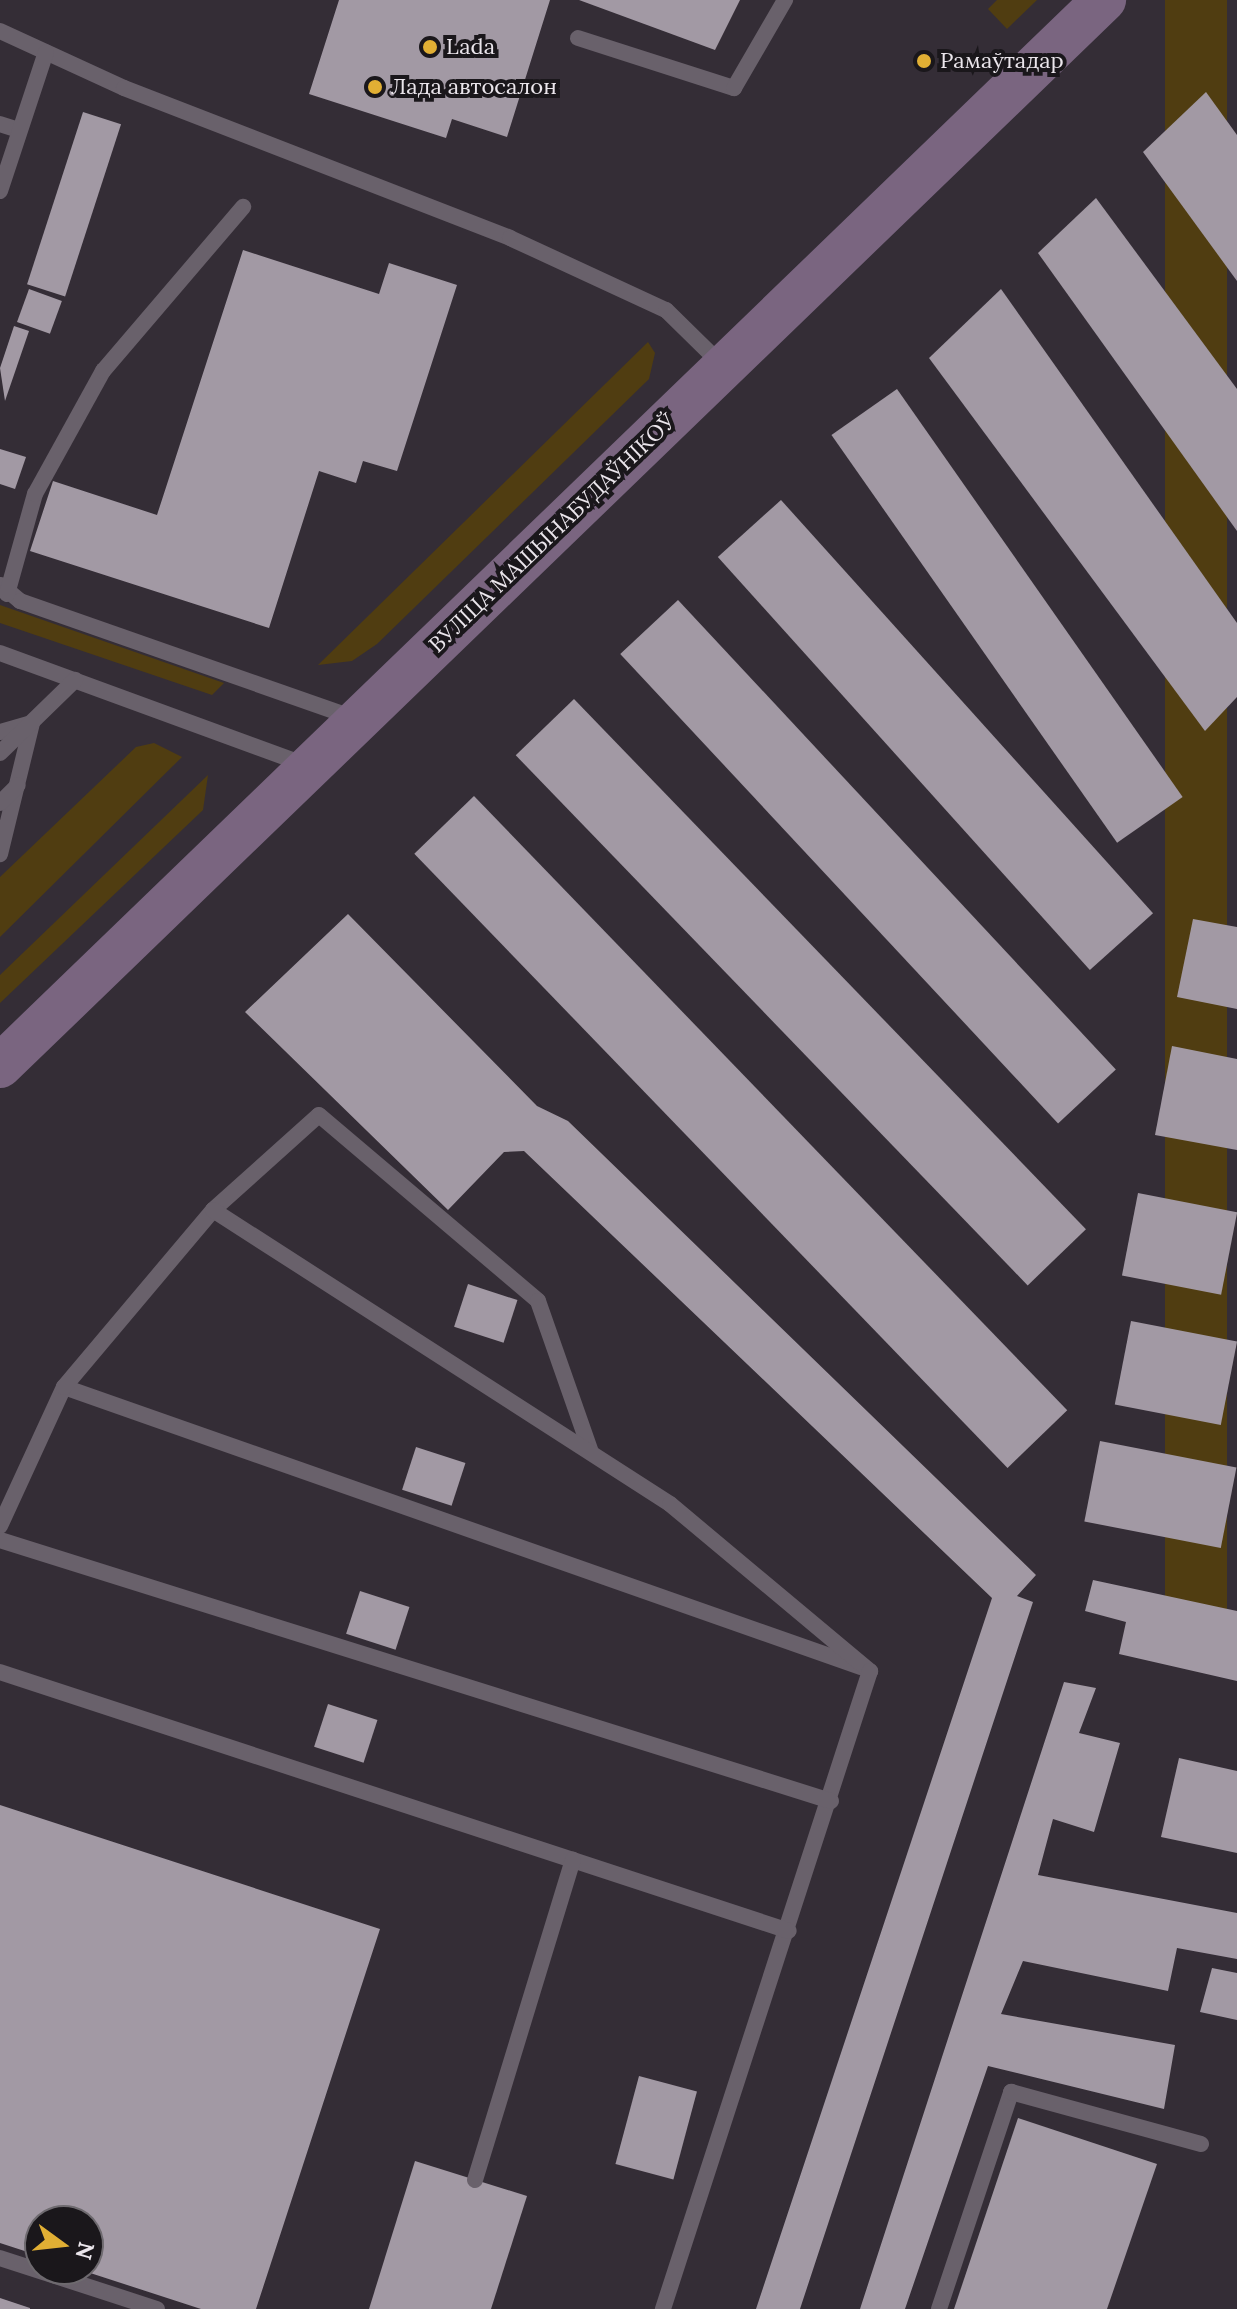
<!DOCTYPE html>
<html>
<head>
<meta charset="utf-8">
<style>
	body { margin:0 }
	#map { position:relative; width:1237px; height:2309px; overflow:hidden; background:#342d36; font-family:Lora,serif }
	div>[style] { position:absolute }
	.green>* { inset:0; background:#503d11; transform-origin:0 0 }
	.building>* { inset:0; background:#a299a4; transform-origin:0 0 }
	.lane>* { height:16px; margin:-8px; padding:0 8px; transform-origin:8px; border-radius:8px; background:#69616b }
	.secondary>* { height:44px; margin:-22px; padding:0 22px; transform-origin:22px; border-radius:22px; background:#7a6580 }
	.dots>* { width:22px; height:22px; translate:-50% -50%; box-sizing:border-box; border:4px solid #1a171b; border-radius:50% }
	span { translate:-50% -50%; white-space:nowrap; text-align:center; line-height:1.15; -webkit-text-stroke:8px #1a171b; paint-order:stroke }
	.poi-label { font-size:22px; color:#ebe6ec }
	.left { translate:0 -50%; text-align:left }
	.street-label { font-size:22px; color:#ebe6ec }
	.north { position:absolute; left:24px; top:2205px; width:80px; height:80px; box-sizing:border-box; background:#1a171b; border:2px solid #6e6a6f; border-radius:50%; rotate:105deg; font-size:22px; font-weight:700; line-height:32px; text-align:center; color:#ebe6ec }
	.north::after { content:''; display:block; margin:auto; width:28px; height:36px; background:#e1af34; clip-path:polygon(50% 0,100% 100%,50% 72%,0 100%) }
</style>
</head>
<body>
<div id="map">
	<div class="green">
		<i style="clip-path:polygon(997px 0,1037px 0,1007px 29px,988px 9px)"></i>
		<i style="left:1165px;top:0;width:62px;height:1622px"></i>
		<i style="clip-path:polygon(648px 342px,655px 353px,649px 379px,377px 644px,352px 661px,318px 665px)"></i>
		<i style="clip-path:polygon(0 605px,224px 683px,212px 695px,0 623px)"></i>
		<i style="clip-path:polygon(154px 743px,182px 757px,0 937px,0 877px,136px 747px)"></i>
		<i style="clip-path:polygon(208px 775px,203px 810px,0 1003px,0 975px)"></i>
	</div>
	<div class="building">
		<i style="clip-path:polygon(339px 0,550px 0,507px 137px,452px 119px,446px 138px,309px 94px)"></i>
		<i style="clip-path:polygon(579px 0,740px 0,715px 50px)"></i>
		<i style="clip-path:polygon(1206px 92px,1237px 135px,1237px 281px,1143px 152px)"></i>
		<i style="left:83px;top:112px;width:40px;height:181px;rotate:18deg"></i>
		<i style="clip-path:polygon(1096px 198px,1237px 389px,1237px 531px,1038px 253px)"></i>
		<i style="clip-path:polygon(243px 250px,379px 294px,389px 263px,457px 285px,397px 471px,363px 461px,356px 483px,319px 471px,269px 628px,30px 551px,53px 481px,157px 515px)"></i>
		<i style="left:29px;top:289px;width:35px;height:35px;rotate:20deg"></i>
		<i style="clip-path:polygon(1001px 289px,1237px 623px,1237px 697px,1205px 731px,929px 358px)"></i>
		<i style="clip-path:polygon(14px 326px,29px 331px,5px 401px,0 368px)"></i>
		<i style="left:897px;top:389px;width:498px;height:80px;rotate:55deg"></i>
		<i style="clip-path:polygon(0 449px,26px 457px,15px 489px,0 484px)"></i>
		<i style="left:781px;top:500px;width:556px;height:85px;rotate:48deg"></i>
		<i style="left:678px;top:600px;width:642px;height:79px;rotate:47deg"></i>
		<i style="left:574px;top:699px;width:737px;height:81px;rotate:46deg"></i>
		<i style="left:474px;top:796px;width:854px;height:83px;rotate:46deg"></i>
		<i style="clip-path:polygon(348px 914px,537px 1106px,568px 1121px,1036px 1575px,1017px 1596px,1033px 1602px,800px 2309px,756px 2309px,992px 1598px,524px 1151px,504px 1152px,448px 1210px,245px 1012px)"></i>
		<i style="clip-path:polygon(1193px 919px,1237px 927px,1237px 1009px,1177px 997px)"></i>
		<i style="clip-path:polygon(1172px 1046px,1237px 1059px,1237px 1150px,1155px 1135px)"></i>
		<i style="left:1138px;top:1193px;width:101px;height:84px;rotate:11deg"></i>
		<i style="left:468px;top:1284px;width:52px;height:45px;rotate:18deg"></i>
		<i style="left:1131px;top:1321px;width:108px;height:85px;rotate:11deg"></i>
		<i style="left:1100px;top:1441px;width:139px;height:82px;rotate:11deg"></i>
		<i style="left:416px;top:1447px;width:52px;height:45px;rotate:18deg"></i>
		<i style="clip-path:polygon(1093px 1580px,1237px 1611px,1237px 1681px,1119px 1654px,1126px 1622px,1085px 1611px)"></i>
		<i style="left:360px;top:1591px;width:52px;height:45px;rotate:18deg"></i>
		<i style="clip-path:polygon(1064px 1682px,1096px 1688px,1079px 1733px,1120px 1743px,1094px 1832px,1053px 1819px,1038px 1875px,1237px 1913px,1237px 1959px,1177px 1948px,1168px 1991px,1023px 1961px,1001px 2014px,1175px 2045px,1164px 2109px,988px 2066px,905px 2309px,860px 2309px)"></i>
		<i style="left:328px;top:1704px;width:52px;height:45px;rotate:18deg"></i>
		<i style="clip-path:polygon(1179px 1758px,1237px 1771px,1237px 1853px,1161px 1837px)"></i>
		<i style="clip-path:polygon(0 1805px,380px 1929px,256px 2309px,201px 2309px,81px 2270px,88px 2269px,88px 2221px,40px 2221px,40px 2256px,0 2243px)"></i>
		<i style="clip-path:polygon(1212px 1968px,1237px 1973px,1237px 2020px,1200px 2012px)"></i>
		<i style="left:639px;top:2076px;width:60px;height:91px;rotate:15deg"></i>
		<i style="clip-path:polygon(1018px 2118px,1157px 2164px,1107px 2309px,954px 2309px)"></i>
		<i style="clip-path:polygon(415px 2161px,527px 2196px,491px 2309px,369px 2309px)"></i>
		<i style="clip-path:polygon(0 2298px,30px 2308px,30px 2309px,0 2309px)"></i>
	</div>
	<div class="lane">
		<i style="left:0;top:31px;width:136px;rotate:24.7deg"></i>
		<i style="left:124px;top:88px;width:414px;rotate:21.2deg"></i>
		<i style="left:510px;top:238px;width:172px;rotate:24.8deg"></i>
		<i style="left:666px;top:310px;width:80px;rotate:44.5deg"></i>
		<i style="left:578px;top:38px;width:164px;rotate:17.8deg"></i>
		<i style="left:734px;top:88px;width:102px;rotate:-59.9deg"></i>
		<i style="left:0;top:124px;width:20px;rotate:18deg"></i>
		<i style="left:0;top:191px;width:146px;rotate:-71.7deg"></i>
		<i style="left:1px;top:585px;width:25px;rotate:40deg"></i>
		<i style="left:20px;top:601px;width:355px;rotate:19.3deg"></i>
		<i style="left:7px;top:594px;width:104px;rotate:-74.4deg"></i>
		<i style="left:35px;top:494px;width:141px;rotate:-61.1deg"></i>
		<i style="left:103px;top:371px;width:216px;rotate:-49.5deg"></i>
		<i style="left:0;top:653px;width:328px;rotate:20.1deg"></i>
		<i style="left:0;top:732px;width:33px;rotate:-16deg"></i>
		<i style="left:32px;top:723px;width:135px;rotate:103.7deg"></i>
		<i style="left:0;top:753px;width:105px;rotate:-44.2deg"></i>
		<i style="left:0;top:803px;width:25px;rotate:-45deg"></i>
		<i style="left:213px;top:1210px;width:142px;rotate:-41.9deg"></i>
		<i style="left:319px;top:1115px;width:287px;rotate:40.3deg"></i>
		<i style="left:538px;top:1301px;width:160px;rotate:70.7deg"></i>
		<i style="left:64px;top:1387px;width:845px;rotate:19.36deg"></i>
		<i style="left:0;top:1526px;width:153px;rotate:-65.3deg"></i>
		<i style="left:64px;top:1387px;width:231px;rotate:-49.9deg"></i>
		<i style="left:213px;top:1210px;width:543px;rotate:32.75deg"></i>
		<i style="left:670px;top:1504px;width:261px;rotate:39.9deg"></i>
		<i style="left:870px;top:1671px;width:671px;rotate:107.98deg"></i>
		<i style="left:0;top:1540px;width:871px;rotate:17.44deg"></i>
		<i style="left:0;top:1672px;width:830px;rotate:18.17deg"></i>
		<i style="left:475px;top:2180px;width:335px;rotate:-73deg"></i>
		<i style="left:0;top:2258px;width:165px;rotate:18deg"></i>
		<i style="left:939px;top:2309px;width:229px;rotate:-71.6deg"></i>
		<i style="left:1011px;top:2092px;width:197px;rotate:15.3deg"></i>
	</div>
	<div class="secondary">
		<i style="left:0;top:1066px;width:1535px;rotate:-44deg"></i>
	</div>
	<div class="dots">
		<i style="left:430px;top:47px;background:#e1af34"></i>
		<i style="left:924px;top:61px;background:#e1af34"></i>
		<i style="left:375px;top:87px;background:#e1af34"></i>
	</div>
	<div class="poi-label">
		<span class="left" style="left:446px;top:47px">Lada</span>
		<span class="left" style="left:940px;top:61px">Рамаўтадар</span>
		<span class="left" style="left:391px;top:87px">Лада автосалон</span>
	</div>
	<div class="street-label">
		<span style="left:552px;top:533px;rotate:-44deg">ВУЛІЦА МАШЫНАБУДАЎНІКОЎ</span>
	</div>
	<div class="north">N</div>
</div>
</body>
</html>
